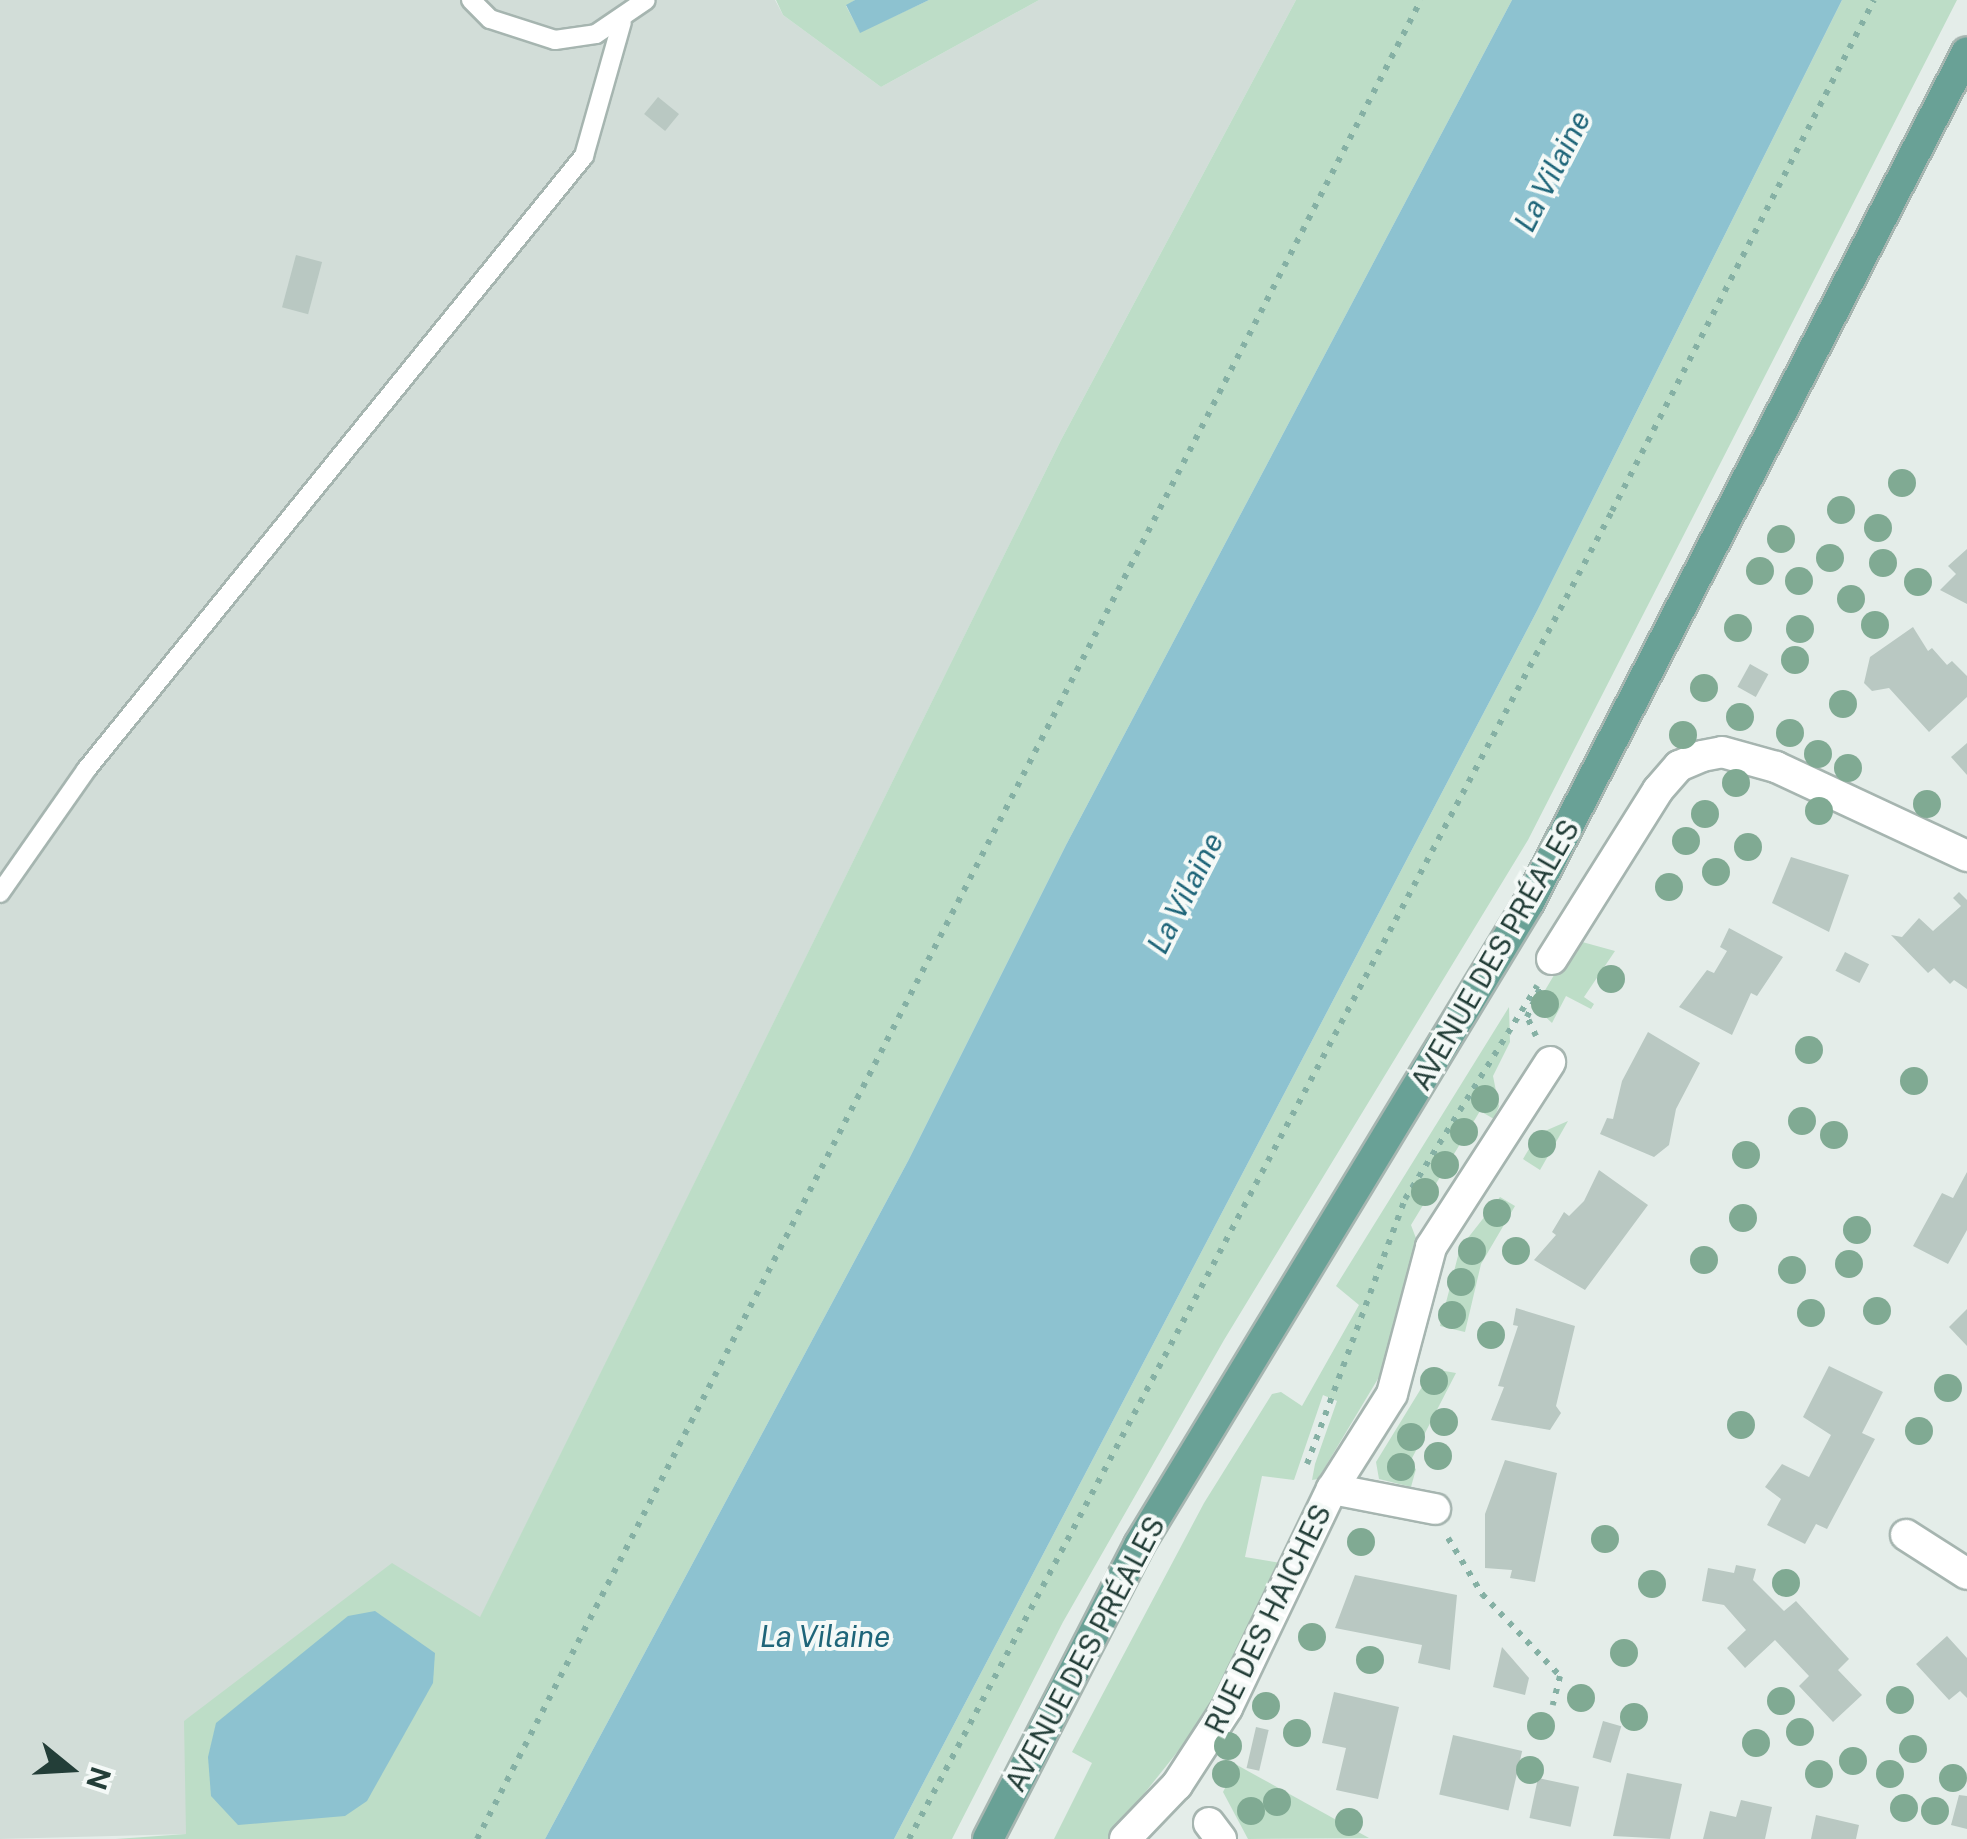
<!DOCTYPE html>
<html>
<head>
<meta charset="utf-8">
<style>
	body { margin:0 }
	#map { position:relative; width:1967px; height:1839px; overflow:hidden; background:#e4ede9; font-family:"Public Sans",sans-serif }
	div>[style] { position:absolute }
	.built>* { inset:0; background:#d2ddd8 }
	.green>* { inset:0; background:#bdddc7 }
	.water>* { inset:0; background:#8dc2d0 }
	.building>* { inset:0; background:#b9c8c2; transform-origin:0 0 }
	.path>* { height:6px; margin-top:-3px; transform-origin:0; background:repeating-linear-gradient(90deg,#85b0a4 0 5px,transparent 0 13px) }
	.roads { filter:drop-shadow(2px 0 #a6b5b0) drop-shadow(-2px 0 #a6b5b0) drop-shadow(0 2px #a6b5b0) drop-shadow(0 -2px #a6b5b0) }
	.service>* { height:18px; margin:-9px; padding:0 9px; transform-origin:9px; border-radius:9px; background:#fff }
	.minor>* { height:30px; margin:-15px; padding:0 15px; transform-origin:15px; border-radius:15px; background:#fff }
	.primary>* { height:30px; margin:-15px; padding:0 15px; transform-origin:15px; border-radius:15px; background:#69a196 }
	.trees>* { width:28px; height:28px; margin:-14px; border-radius:50%; background:#80aa93 }
	span { translate:-50% -50%; white-space:nowrap; text-align:center; line-height:1.15; -webkit-text-stroke:8px #f4f9f7; paint-order:stroke }
	.street-label { font-size:28px; color:#233e38 }
	.water-label { font-size:30px; color:#1e6579; font-style:italic }
	.north { position:absolute; left:20px; top:1719px; width:100px; height:100px; -webkit-text-stroke:8px #f4f9f7; paint-order:stroke; rotate:108deg; font-size:28px; font-weight:700; line-height:40px; text-align:center; color:#233e38 }
	.north::after { content:''; display:block; margin:auto; width:35px; height:45px; background:#233e38; clip-path:polygon(50% 0,100% 100%,50% 72%,0 100%) }
</style>
</head>
<body>
<div id="map">
	<div class="built">
		<i style="clip-path:polygon(0 0,775px 0,783px 15px,881px 87px,1039px 0,1296px 0,1061px 440px,480px 1618px,187px 1834px,0 1839px)"></i>
	</div>
	<div class="green">
		<i style="clip-path:polygon(776px 0,855px 0,846px 6px,860px 32px,929px 0,1039px 0,881px 87px,783px 15px)"></i>
		<i style="clip-path:polygon(1296px 0,1512px 0,1066px 845px,908px 1161px,545px 1839px,116px 1839px,186px 1834px,184px 1721px,392px 1563px,480px 1617px,1061px 440px)"></i>
		<i style="clip-path:polygon(1842px 0,1957px 0,1528px 840px,1224px 1340px,1063px 1622px,952px 1839px,894px 1839px,1538px 609px)"></i>
		<i style="clip-path:polygon(1575px 940px,1615px 951px,1584px 997px,1594px 1004px,1591px 1009px,1566px 996px,1552px 1023px,1535px 1007px)"></i>
		<i style="clip-path:polygon(1509px 1007px,1510px 1042px,1493px 1076px,1499px 1106px,1494px 1119px,1480px 1111px,1411px 1225px,1417px 1241px,1379px 1377px,1318px 1479px,1312px 1480px,1315px 1464px,1337px 1401px,1323px 1395px,1294px 1480px,1262px 1476px,1245px 1557px,1281px 1563px,1214px 1706px,1108px 1839px,1054px 1839px,1092px 1763px,1072px 1752px,1204px 1503px,1272px 1394px,1281px 1392px,1302px 1406px,1359px 1305px,1336px 1286px)"></i>
		<i style="clip-path:polygon(1568px 1121px,1540px 1170px,1523px 1159px,1538px 1134px)"></i>
		<i style="clip-path:polygon(1500px 1197px,1515px 1206px,1481px 1264px,1465px 1332px,1440px 1326px,1460px 1248px)"></i>
		<i style="clip-path:polygon(1433px 1369px,1456px 1373px,1409px 1464px,1416px 1469px,1411px 1487px,1379px 1479px,1376px 1462px)"></i>
		<i style="clip-path:polygon(1237px 1765px,1369px 1838px,1248px 1839px,1223px 1792px)"></i>
	</div>
	<div class="water">
		<i style="clip-path:polygon(855px 0,929px 0,860px 33px,846px 5px)"></i>
		<i style="clip-path:polygon(1512px 0,1842px 0,1538px 609px,894px 1839px,545px 1839px,908px 1161px,1066px 845px)"></i>
		<i style="clip-path:polygon(375px 1611px,435px 1653px,433px 1683px,367px 1801px,345px 1816px,238px 1825px,211px 1796px,208px 1757px,216px 1723px,348px 1616px)"></i>
	</div>
	<div class="building">
		<i style="left:658px;top:97px;width:27px;height:22px;rotate:39deg"></i>
		<i style="left:296px;top:255px;width:27px;height:54px;rotate:15deg"></i>
		<i style="clip-path:polygon(1967px 549px,1967px 604px,1940px 590px,1956px 574px,1948px 566px)"></i>
		<i style="clip-path:polygon(1913px 627px,1928px 651px,1932px 648px,1947px 665px,1952px 661px,1967px 676px,1967px 697px,1929px 732px,1889px 688px,1872px 691px,1864px 683px,1870px 657px)"></i>
		<i style="left:1750px;top:664px;width:21px;height:26px;rotate:29deg"></i>
		<i style="clip-path:polygon(1967px 743px,1967px 775px,1951px 757px)"></i>
		<i style="clip-path:polygon(1791px 857px,1849px 875px,1829px 932px,1772px 903px)"></i>
		<i style="clip-path:polygon(1959px 892px,1967px 900px,1967px 989px,1954px 980px,1950px 984px,1934px 968px,1928px 973px,1891px 935px,1902px 937px,1919px 918px,1933px 931px,1961px 906px,1953px 898px)"></i>
		<i style="clip-path:polygon(1729px 928px,1783px 957px,1757px 996px,1751px 993px,1732px 1035px,1679px 1007px,1707px 970px,1714px 973px,1727px 951px,1720px 947px)"></i>
		<i style="left:1845px;top:952px;width:27px;height:21px;rotate:27deg"></i>
		<i style="clip-path:polygon(1648px 1032px,1700px 1063px,1676px 1109px,1669px 1145px,1654px 1157px,1600px 1134px,1607px 1118px,1613px 1119px,1622px 1081px)"></i>
		<i style="clip-path:polygon(1599px 1170px,1648px 1205px,1585px 1290px,1534px 1260px,1556px 1235px,1552px 1232px,1564px 1212px,1569px 1216px,1584px 1201px)"></i>
		<i style="clip-path:polygon(1967px 1172px,1967px 1230px,1948px 1264px,1913px 1246px,1942px 1193px,1953px 1198px)"></i>
		<i style="clip-path:polygon(1516px 1308px,1575px 1326px,1556px 1406px,1561px 1413px,1550px 1430px,1491px 1420px,1504px 1387px,1498px 1386px,1518px 1326px,1513px 1325px)"></i>
		<i style="clip-path:polygon(1967px 1309px,1967px 1346px,1949px 1327px)"></i>
		<i style="clip-path:polygon(1829px 1366px,1883px 1392px,1862px 1433px,1875px 1439px,1827px 1529px,1816px 1524px,1805px 1544px,1767px 1525px,1781px 1499px,1765px 1487px,1782px 1464px,1809px 1477px,1831px 1435px,1803px 1417px)"></i>
		<i style="clip-path:polygon(1505px 1460px,1557px 1473px,1535px 1582px,1510px 1578px,1512px 1570px,1485px 1568px,1485px 1514px)"></i>
		<i style="clip-path:polygon(1736px 1565px,1756px 1569px,1753px 1580px,1784px 1611px,1796px 1601px,1849px 1659px,1838px 1670px,1862px 1695px,1833px 1722px,1799px 1686px,1809px 1676px,1775px 1640px,1745px 1668px,1727px 1648px,1746px 1630px,1724px 1605px,1702px 1601px,1708px 1568px,1734px 1573px)"></i>
		<i style="clip-path:polygon(1355px 1575px,1457px 1595px,1450px 1670px,1418px 1663px,1422px 1645px,1335px 1628px)"></i>
		<i style="clip-path:polygon(1947px 1636px,1967px 1658px,1967px 1698px,1960px 1691px,1949px 1700px,1916px 1664px)"></i>
		<i style="clip-path:polygon(1502px 1647px,1529px 1678px,1525px 1695px,1493px 1687px)"></i>
		<i style="clip-path:polygon(1334px 1692px,1399px 1707px,1378px 1799px,1336px 1790px,1346px 1748px,1322px 1743px)"></i>
		<i style="left:1603px;top:1721px;width:19px;height:38px;rotate:16deg"></i>
		<i style="left:1256px;top:1727px;width:13px;height:42px;rotate:13deg"></i>
		<i style="left:1453px;top:1735px;width:71px;height:61px;rotate:13deg"></i>
		<i style="clip-path:polygon(1627px 1773px,1682px 1784px,1670px 1839px,1613px 1836px)"></i>
		<i style="left:1538px;top:1778px;width:42px;height:41px;rotate:12deg"></i>
		<i style="clip-path:polygon(1959px 1795px,1967px 1796px,1967px 1829px,1951px 1825px)"></i>
		<i style="clip-path:polygon(1741px 1800px,1772px 1807px,1765px 1839px,1703px 1839px,1710px 1811px,1736px 1817px)"></i>
		<i style="clip-path:polygon(1816px 1815px,1859px 1825px,1856px 1839px,1811px 1839px)"></i>
	</div>
	<div class="path">
		<i style="left:1536px;top:1036px;width:21px;rotate:-115deg"></i>
		<i style="left:1527px;top:1017px;width:32px;rotate:-66deg"></i>
		<i style="left:1307px;top:1464px;width:283px;rotate:-69.7deg"></i>
		<i style="left:1405px;top:1199px;width:251px;rotate:-58.2deg"></i>
		<i style="left:1448px;top:1538px;width:66px;rotate:58.7deg"></i>
		<i style="left:1482px;top:1594px;width:113px;rotate:46.4deg"></i>
		<i style="left:1560px;top:1676px;width:30px;rotate:104deg"></i>
		<i style="left:477px;top:1839px;width:2067px;rotate:-62.83deg"></i>
		<i style="left:909px;top:1839px;width:1503px;rotate:-62.1deg"></i>
		<i style="left:1612px;top:511px;width:574px;rotate:-62.85deg"></i>
	</div>
	<div class="roads">
		<div class="service">
			<i style="left:471px;top:0;width:27px;rotate:45deg"></i>
			<i style="left:490px;top:19px;width:68px;rotate:17.9deg"></i>
			<i style="left:555px;top:40px;width:41px;rotate:-8.3deg"></i>
			<i style="left:596px;top:34px;width:60px;rotate:-34.2deg"></i>
			<i style="left:0;top:893px;width:150px;rotate:-55deg"></i>
			<i style="left:86px;top:770px;width:791px;rotate:-50.96deg"></i>
			<i style="left:584px;top:156px;width:139px;rotate:-74.2deg"></i>
		</div>
		<div class="minor">
			<i style="left:1552px;top:959px;width:199px;rotate:-57.9deg"></i>
			<i style="left:1658px;top:790px;width:32px;rotate:-49deg"></i>
			<i style="left:1679px;top:766px;width:25px;rotate:-23deg"></i>
			<i style="left:1702px;top:756px;width:20px;rotate:-11deg"></i>
			<i style="left:1722px;top:752px;width:56px;rotate:15.5deg"></i>
			<i style="left:1776px;top:767px;width:211px;rotate:25deg"></i>
			<i style="left:1332px;top:1489px;width:105px;rotate:11deg"></i>
			<i style="left:1906px;top:1535px;width:72px;rotate:32.6deg"></i>
			<i style="left:1209px;top:1823px;width:20px;rotate:53deg"></i>
			<i style="left:1125px;top:1839px;width:75px;rotate:-46.1deg"></i>
			<i style="left:1177px;top:1785px;width:92px;rotate:-57deg"></i>
			<i style="left:1227px;top:1708px;width:243px;rotate:-64.4deg"></i>
			<i style="left:1332px;top:1489px;width:112px;rotate:-57.7deg"></i>
			<i style="left:1392px;top:1394px;width:152px;rotate:-75.1deg"></i>
			<i style="left:1431px;top:1247px;width:220px;rotate:-57.2deg"></i>
		</div>
		<div class="primary">
			<i style="left:988px;top:1839px;width:331px;rotate:-62.8deg"></i>
			<i style="left:1139px;top:1545px;width:750px;rotate:-58.75deg"></i>
			<i style="left:1528px;top:904px;width:958px;rotate:-62.74deg"></i>
		</div>
	</div>
	<div class="trees">
		<i style="left:1902px;top:483px"></i>
		<i style="left:1841px;top:510px"></i>
		<i style="left:1878px;top:528px"></i>
		<i style="left:1781px;top:539px"></i>
		<i style="left:1830px;top:558px"></i>
		<i style="left:1883px;top:563px"></i>
		<i style="left:1760px;top:571px"></i>
		<i style="left:1799px;top:581px"></i>
		<i style="left:1918px;top:582px"></i>
		<i style="left:1851px;top:599px"></i>
		<i style="left:1875px;top:625px"></i>
		<i style="left:1738px;top:628px"></i>
		<i style="left:1800px;top:629px"></i>
		<i style="left:1795px;top:660px"></i>
		<i style="left:1704px;top:688px"></i>
		<i style="left:1843px;top:704px"></i>
		<i style="left:1740px;top:717px"></i>
		<i style="left:1790px;top:733px"></i>
		<i style="left:1683px;top:735px"></i>
		<i style="left:1818px;top:754px"></i>
		<i style="left:1848px;top:768px"></i>
		<i style="left:1736px;top:783px"></i>
		<i style="left:1927px;top:804px"></i>
		<i style="left:1819px;top:811px"></i>
		<i style="left:1705px;top:814px"></i>
		<i style="left:1686px;top:841px"></i>
		<i style="left:1748px;top:847px"></i>
		<i style="left:1716px;top:872px"></i>
		<i style="left:1669px;top:887px"></i>
		<i style="left:1611px;top:979px"></i>
		<i style="left:1545px;top:1004px"></i>
		<i style="left:1809px;top:1050px"></i>
		<i style="left:1914px;top:1081px"></i>
		<i style="left:1485px;top:1099px"></i>
		<i style="left:1802px;top:1121px"></i>
		<i style="left:1464px;top:1132px"></i>
		<i style="left:1834px;top:1135px"></i>
		<i style="left:1542px;top:1144px"></i>
		<i style="left:1746px;top:1155px"></i>
		<i style="left:1445px;top:1165px"></i>
		<i style="left:1425px;top:1192px"></i>
		<i style="left:1497px;top:1213px"></i>
		<i style="left:1743px;top:1218px"></i>
		<i style="left:1857px;top:1230px"></i>
		<i style="left:1472px;top:1251px"></i>
		<i style="left:1516px;top:1251px"></i>
		<i style="left:1704px;top:1260px"></i>
		<i style="left:1849px;top:1264px"></i>
		<i style="left:1792px;top:1270px"></i>
		<i style="left:1461px;top:1282px"></i>
		<i style="left:1877px;top:1311px"></i>
		<i style="left:1811px;top:1313px"></i>
		<i style="left:1452px;top:1315px"></i>
		<i style="left:1491px;top:1335px"></i>
		<i style="left:1434px;top:1381px"></i>
		<i style="left:1948px;top:1388px"></i>
		<i style="left:1444px;top:1422px"></i>
		<i style="left:1741px;top:1425px"></i>
		<i style="left:1919px;top:1431px"></i>
		<i style="left:1411px;top:1437px"></i>
		<i style="left:1438px;top:1456px"></i>
		<i style="left:1401px;top:1467px"></i>
		<i style="left:1605px;top:1539px"></i>
		<i style="left:1361px;top:1542px"></i>
		<i style="left:1786px;top:1583px"></i>
		<i style="left:1652px;top:1584px"></i>
		<i style="left:1312px;top:1637px"></i>
		<i style="left:1624px;top:1653px"></i>
		<i style="left:1370px;top:1660px"></i>
		<i style="left:1581px;top:1698px"></i>
		<i style="left:1900px;top:1700px"></i>
		<i style="left:1781px;top:1701px"></i>
		<i style="left:1266px;top:1706px"></i>
		<i style="left:1634px;top:1717px"></i>
		<i style="left:1541px;top:1726px"></i>
		<i style="left:1800px;top:1732px"></i>
		<i style="left:1297px;top:1733px"></i>
		<i style="left:1756px;top:1743px"></i>
		<i style="left:1228px;top:1746px"></i>
		<i style="left:1913px;top:1749px"></i>
		<i style="left:1853px;top:1761px"></i>
		<i style="left:1530px;top:1770px"></i>
		<i style="left:1226px;top:1774px"></i>
		<i style="left:1819px;top:1774px"></i>
		<i style="left:1890px;top:1774px"></i>
		<i style="left:1953px;top:1778px"></i>
		<i style="left:1277px;top:1802px"></i>
		<i style="left:1904px;top:1808px"></i>
		<i style="left:1251px;top:1811px"></i>
		<i style="left:1935px;top:1811px"></i>
		<i style="left:1349px;top:1822px"></i>
	</div>
	<div class="street-label">
		<span style="left:1495px;top:955px;rotate:-60deg">AVENUE DES PRÉALES</span>
		<span style="left:1268px;top:1619px;rotate:-64deg">RUE DES HAICHES</span>
		<span style="left:1085px;top:1654px;rotate:-62deg">AVENUE DES PRÉALES</span>
	</div>
	<div class="water-label">
		<span style="left:1552px;top:171px;rotate:-63deg">La Vilaine</span>
		<span style="left:1185px;top:893px;rotate:-63deg">La Vilaine</span>
		<span style="left:825px;top:1636px">La Vilaine</span>
	</div>
	<div class="north">N</div>
</div>
</body>
</html>
